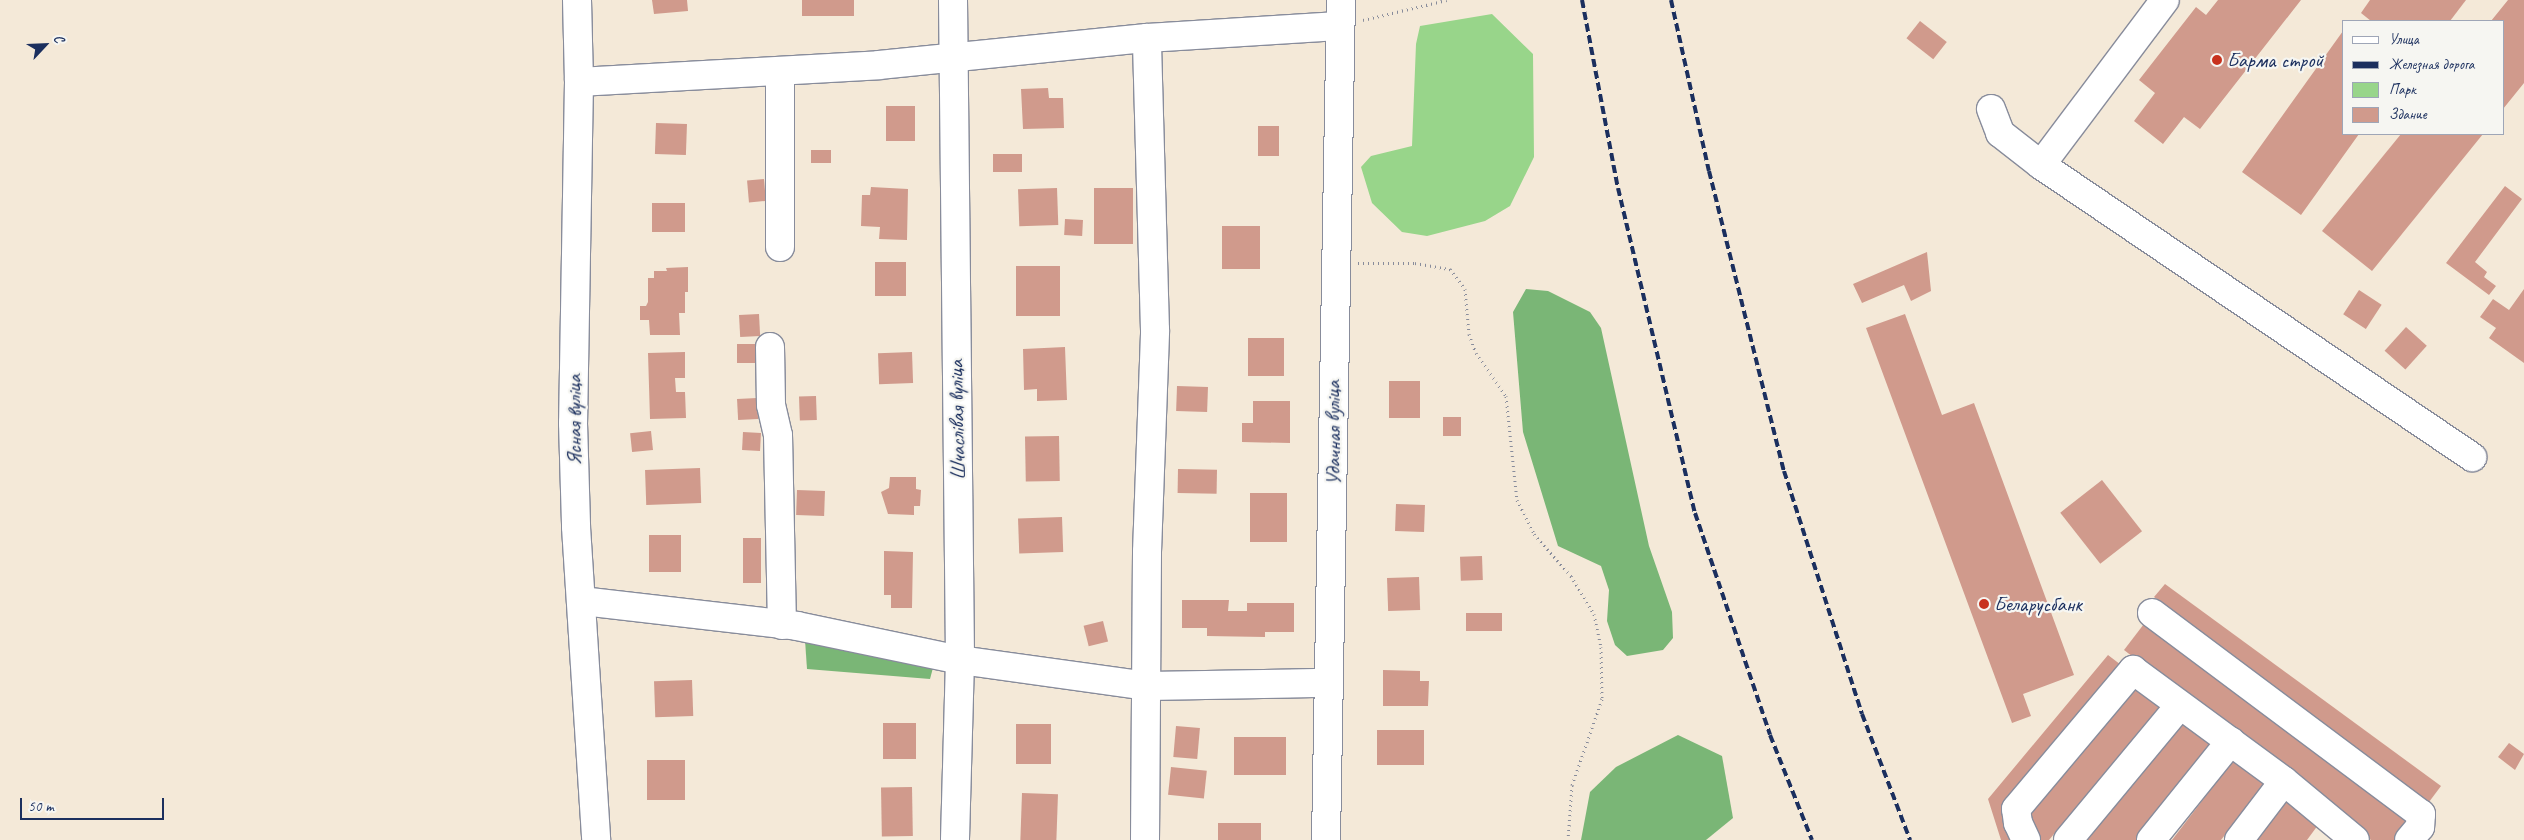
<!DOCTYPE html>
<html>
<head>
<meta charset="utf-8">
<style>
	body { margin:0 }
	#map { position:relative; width:2524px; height:840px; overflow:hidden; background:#f4e9d8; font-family:Caveat,sans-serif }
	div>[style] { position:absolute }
	.green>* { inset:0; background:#98d58a }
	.forest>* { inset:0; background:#7ab676 }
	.building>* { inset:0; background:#d09a8c; transform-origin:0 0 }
	.path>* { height:3px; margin-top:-1.5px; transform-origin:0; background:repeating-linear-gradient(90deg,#888c9b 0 1px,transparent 0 5px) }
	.roads { filter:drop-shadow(1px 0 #888c9b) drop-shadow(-1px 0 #888c9b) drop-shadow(0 1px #888c9b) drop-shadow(0 -1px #888c9b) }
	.minor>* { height:28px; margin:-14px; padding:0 14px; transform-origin:14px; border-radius:14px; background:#fff }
	.rail>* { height:4px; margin-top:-2px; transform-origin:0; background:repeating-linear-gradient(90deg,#1b2f5e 0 8px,transparent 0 12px) }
	.dots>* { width:14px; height:14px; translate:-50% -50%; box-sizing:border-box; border:2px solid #f6f6f2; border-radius:50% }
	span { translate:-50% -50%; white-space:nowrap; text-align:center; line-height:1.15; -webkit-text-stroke:4.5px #f6f6f2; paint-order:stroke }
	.poi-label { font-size:21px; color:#1b2f5e }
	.left { translate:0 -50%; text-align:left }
	.street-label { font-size:21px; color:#1b2f5e }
	.legend { position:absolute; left:2342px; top:20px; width:162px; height:115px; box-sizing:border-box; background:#f6f6f2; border:1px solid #9ea6b7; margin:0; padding:6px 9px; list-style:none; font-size:15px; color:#1b2f5e }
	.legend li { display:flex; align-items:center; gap:10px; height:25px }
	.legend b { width:25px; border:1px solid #9ea6b7 }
	.north { position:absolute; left:20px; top:20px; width:50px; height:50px; -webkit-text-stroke:4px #f6f6f2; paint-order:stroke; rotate:65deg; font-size:14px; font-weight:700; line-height:20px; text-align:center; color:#1b2f5e }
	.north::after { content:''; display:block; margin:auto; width:18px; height:22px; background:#1b2f5e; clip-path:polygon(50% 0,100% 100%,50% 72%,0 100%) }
	.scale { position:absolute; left:20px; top:798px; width:144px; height:22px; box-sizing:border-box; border:2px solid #1b2f5e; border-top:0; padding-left:6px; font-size:15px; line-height:18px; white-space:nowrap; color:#1b2f5e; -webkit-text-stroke:4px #f6f6f2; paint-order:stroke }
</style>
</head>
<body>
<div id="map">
	<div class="green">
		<i style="clip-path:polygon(1492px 14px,1533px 54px,1534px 157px,1510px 206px,1485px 221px,1427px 236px,1402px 232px,1372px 203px,1361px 167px,1371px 156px,1412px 146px,1416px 44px,1420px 26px)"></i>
	</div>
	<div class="forest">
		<i style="clip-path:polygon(1526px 289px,1548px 291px,1590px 312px,1601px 328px,1649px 546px,1672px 612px,1673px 638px,1663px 650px,1627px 656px,1615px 645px,1607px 621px,1609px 590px,1601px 566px,1558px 546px,1523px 432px,1513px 312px)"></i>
		<i style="clip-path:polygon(805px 640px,934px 664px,930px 679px,807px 669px)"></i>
		<i style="clip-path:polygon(1678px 735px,1722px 756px,1733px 818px,1706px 840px,1581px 840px,1590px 792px,1616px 767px)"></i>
	</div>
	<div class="building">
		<i style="clip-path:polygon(652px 0,687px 0,688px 11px,654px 14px)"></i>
		<i style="left:802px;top:0;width:52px;height:16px"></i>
		<i style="clip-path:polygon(2218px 0,2301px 0,2200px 129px,2184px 117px,2163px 144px,2134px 121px,2155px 93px,2139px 80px,2196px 7px,2206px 15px)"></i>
		<i style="clip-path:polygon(2370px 0,2466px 0,2450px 21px,2371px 21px,2361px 13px)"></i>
		<i style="clip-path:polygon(2508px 0,2524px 0,2524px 83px,2503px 109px,2503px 21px,2491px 21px)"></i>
		<i style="left:1920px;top:21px;width:34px;height:22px;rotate:38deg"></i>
		<i style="clip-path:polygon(2343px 31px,2343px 134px,2359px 134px,2301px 215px,2242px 172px)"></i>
		<i style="clip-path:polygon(1048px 88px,1049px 98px,1063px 98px,1064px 128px,1023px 129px,1021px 89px)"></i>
		<i style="left:915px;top:106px;width:35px;height:29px;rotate:90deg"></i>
		<i style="left:656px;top:123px;width:31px;height:31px;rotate:2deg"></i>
		<i style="left:1258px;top:126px;width:21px;height:30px"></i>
		<i style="clip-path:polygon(2401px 134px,2483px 134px,2372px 271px,2322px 231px)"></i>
		<i style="left:811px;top:150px;width:20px;height:13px"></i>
		<i style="left:1022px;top:154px;width:18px;height:29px;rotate:90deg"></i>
		<i style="left:764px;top:179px;width:22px;height:17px;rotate:85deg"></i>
		<i style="clip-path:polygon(2505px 186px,2522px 199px,2475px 262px,2487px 272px,2484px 277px,2496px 286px,2489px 295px,2446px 263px)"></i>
		<i style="clip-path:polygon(871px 187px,908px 189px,907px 240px,879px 239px,880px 227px,861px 226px,862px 195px,870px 195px)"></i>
		<i style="left:1057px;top:188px;width:37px;height:39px;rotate:88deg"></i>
		<i style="left:1094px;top:188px;width:39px;height:56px"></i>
		<i style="left:685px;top:203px;width:29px;height:33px;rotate:90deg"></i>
		<i style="left:1065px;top:219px;width:18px;height:16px;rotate:3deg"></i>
		<i style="left:1222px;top:226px;width:38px;height:43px"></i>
		<i style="clip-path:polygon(1927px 252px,1931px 291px,1911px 301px,1904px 285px,1862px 303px,1853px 284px)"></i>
		<i style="left:875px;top:262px;width:31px;height:34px"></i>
		<i style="left:1016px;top:266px;width:44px;height:50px"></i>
		<i style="clip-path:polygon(688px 267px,688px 292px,685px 292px,685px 313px,679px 313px,680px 335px,650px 335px,649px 320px,640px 320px,640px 306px,646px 306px,648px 302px,648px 278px,654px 278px,654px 271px,667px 271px,666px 268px)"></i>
		<i style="clip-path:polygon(2524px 289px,2524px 363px,2489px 338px,2496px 328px,2480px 317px,2493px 299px,2509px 310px)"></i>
		<i style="left:2359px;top:290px;width:27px;height:29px;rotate:33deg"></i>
		<i style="left:759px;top:314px;width:22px;height:20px;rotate:87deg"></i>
		<i style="clip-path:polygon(1905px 314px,1942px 415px,1974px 403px,2074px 675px,2023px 694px,2031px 716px,2012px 723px,1866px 328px)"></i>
		<i style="left:2406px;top:327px;width:28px;height:32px;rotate:42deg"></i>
		<i style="left:1284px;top:338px;width:38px;height:36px;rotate:90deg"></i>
		<i style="left:758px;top:344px;width:19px;height:21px;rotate:90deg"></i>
		<i style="clip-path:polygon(1065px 347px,1067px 400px,1037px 401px,1037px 389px,1024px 390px,1023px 349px)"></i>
		<i style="clip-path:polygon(685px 352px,685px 378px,675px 378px,676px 392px,685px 392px,686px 418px,650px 419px,648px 353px)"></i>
		<i style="left:912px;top:352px;width:31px;height:34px;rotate:88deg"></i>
		<i style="left:1389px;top:381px;width:31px;height:37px"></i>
		<i style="left:1177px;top:386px;width:31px;height:25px;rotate:2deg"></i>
		<i style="left:816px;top:396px;width:24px;height:17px;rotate:88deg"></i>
		<i style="left:757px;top:398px;width:21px;height:20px;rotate:87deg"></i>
		<i style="clip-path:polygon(1253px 401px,1290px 401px,1290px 443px,1242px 442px,1242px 423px,1253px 423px)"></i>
		<i style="left:1443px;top:417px;width:18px;height:19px"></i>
		<i style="left:651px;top:431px;width:19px;height:21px;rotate:84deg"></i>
		<i style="left:743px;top:432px;width:18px;height:18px;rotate:3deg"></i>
		<i style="left:1059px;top:436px;width:45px;height:34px;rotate:89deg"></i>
		<i style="left:700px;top:468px;width:35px;height:55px;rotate:88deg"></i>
		<i style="left:1178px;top:469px;width:39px;height:24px;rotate:1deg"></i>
		<i style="clip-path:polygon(890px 477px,916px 477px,916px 489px,921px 490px,920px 506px,914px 506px,914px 515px,888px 514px,881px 492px,889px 488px)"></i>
		<i style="left:2102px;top:480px;width:65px;height:53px;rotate:52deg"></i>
		<i style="left:797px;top:490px;width:28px;height:25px;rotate:2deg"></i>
		<i style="left:1250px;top:493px;width:37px;height:49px"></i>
		<i style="left:1396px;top:504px;width:29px;height:27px;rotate:2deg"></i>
		<i style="left:1062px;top:517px;width:35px;height:44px;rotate:88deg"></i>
		<i style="left:649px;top:535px;width:32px;height:37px"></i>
		<i style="left:743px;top:538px;width:18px;height:45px"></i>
		<i style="clip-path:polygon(884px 551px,913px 552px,912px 608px,891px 608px,891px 595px,884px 595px)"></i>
		<i style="left:1482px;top:556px;width:24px;height:22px;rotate:88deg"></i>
		<i style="left:1419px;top:577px;width:33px;height:32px;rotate:88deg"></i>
		<i style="clip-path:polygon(2165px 584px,2441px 786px,2429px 802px,2154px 597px)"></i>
		<i style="clip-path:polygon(1182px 600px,1229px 600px,1228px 611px,1247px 611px,1247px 603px,1294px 603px,1294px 632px,1265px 632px,1265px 637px,1207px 636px,1207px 628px,1182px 628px)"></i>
		<i style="left:1466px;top:613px;width:36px;height:18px"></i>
		<i style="clip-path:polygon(2147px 620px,2415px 819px,2398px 840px,2371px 840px,2124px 650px)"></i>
		<i style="left:1103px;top:621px;width:21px;height:20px;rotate:76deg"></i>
		<i style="clip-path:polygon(2108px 655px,2125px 668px,2007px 802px,2021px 840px,2001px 840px,1988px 799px)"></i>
		<i style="clip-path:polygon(1383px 670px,1420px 671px,1420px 681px,1429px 681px,1428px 706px,1383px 706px)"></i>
		<i style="clip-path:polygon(2135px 679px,2165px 701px,2049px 840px,2041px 840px,2028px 810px)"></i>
		<i style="left:692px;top:680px;width:36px;height:38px;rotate:88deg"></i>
		<i style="clip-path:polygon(2182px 718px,2212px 742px,2136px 840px,2087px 840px)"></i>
		<i style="left:883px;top:723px;width:33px;height:36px"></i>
		<i style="left:1016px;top:724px;width:35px;height:40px"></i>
		<i style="left:1176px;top:726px;width:24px;height:31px;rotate:5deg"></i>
		<i style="left:1377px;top:730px;width:47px;height:35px"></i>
		<i style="left:1234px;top:737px;width:52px;height:38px"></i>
		<i style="clip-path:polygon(2509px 743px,2524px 754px,2515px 770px,2498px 757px)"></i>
		<i style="clip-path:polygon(2238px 754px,2269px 778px,2221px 840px,2172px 840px)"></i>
		<i style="left:647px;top:760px;width:38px;height:40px"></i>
		<i style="left:1171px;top:767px;width:36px;height:28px;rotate:6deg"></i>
		<i style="left:912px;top:787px;width:49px;height:31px;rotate:89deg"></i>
		<i style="left:1022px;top:793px;width:36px;height:47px;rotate:2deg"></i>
		<i style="clip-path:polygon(2287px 796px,2321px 821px,2307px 840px,2254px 840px)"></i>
		<i style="left:1218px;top:823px;width:43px;height:17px"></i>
	</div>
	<div class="path">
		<i style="left:1363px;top:20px;width:86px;rotate:-13.4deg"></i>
		<i style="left:1358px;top:263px;width:57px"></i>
		<i style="left:1415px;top:263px;width:36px;rotate:10deg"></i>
		<i style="left:1450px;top:269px;width:25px;rotate:53deg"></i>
		<i style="left:1465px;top:289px;width:45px;rotate:84.9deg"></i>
		<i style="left:1469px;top:334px;width:20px;rotate:70deg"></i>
		<i style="left:1476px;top:353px;width:52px;rotate:55.1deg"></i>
		<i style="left:1506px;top:396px;width:105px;rotate:84deg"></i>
		<i style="left:1517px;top:500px;width:38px;rotate:63deg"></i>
		<i style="left:1534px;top:534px;width:56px;rotate:48.6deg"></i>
		<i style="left:1571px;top:576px;width:44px;rotate:58.8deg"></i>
		<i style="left:1594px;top:614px;width:34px;rotate:78deg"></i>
		<i style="left:1601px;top:647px;width:52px;rotate:88.9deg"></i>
		<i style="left:1602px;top:699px;width:91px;rotate:109.2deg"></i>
		<i style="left:1572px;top:785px;width:55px;rotate:94.2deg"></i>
	</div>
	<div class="roads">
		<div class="minor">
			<i style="left:577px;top:0;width:82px;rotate:88.6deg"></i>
			<i style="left:579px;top:82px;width:341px;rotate:91deg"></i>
			<i style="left:573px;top:423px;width:104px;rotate:88.3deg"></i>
			<i style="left:576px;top:527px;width:314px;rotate:86.3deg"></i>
			<i style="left:953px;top:0;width:660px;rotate:89.39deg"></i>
			<i style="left:960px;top:660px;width:180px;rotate:91.6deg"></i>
			<i style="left:579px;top:82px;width:300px;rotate:-3.2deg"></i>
			<i style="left:879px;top:65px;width:269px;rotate:-5.8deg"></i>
			<i style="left:1147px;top:38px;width:192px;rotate:-3.6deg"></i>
			<i style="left:1991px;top:109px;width:26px;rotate:69deg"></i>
			<i style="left:2000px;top:133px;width:52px;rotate:38deg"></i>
			<i style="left:2041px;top:165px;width:521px;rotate:34.12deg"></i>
			<i style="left:2041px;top:165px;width:206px;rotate:-53.1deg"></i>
			<i style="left:780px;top:247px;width:175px;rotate:-90deg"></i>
			<i style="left:770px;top:347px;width:58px;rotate:89deg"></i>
			<i style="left:771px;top:405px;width:31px;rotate:77deg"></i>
			<i style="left:778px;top:435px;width:190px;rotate:88.8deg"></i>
			<i style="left:582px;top:601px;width:216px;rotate:6.6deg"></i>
			<i style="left:797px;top:626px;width:167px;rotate:11.8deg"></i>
			<i style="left:960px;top:660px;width:190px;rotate:7.9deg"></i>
			<i style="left:1148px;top:686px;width:180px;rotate:-1deg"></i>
			<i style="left:2152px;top:613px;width:336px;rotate:36.8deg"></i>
			<i style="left:2421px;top:814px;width:13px;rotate:94deg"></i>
			<i style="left:2420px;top:827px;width:17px;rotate:130deg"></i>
			<i style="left:1145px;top:840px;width:288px;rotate:-89.6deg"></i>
			<i style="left:1147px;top:552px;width:222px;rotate:-87.9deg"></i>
			<i style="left:1155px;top:330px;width:292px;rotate:-91.6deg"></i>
			<i style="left:1326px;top:840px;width:840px;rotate:-88.98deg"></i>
			<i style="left:2026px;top:840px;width:19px;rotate:-115deg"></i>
			<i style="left:2018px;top:823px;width:14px;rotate:-98deg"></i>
			<i style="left:2016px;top:809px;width:182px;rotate:-49.9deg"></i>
			<i style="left:2133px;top:670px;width:187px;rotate:36.3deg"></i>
			<i style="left:2284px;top:781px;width:92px;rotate:39.7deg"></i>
			<i style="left:2068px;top:840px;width:175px;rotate:-50.3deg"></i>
			<i style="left:2151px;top:840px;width:127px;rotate:-51.1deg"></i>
			<i style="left:2239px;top:840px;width:74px;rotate:-52.7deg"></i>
		</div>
	</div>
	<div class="rail">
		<i style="left:1582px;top:0;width:191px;rotate:79.2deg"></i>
		<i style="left:1618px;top:188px;width:334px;rotate:76.7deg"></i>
		<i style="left:1695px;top:513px;width:234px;rotate:71.3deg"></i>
		<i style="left:1770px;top:735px;width:113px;rotate:68.2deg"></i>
		<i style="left:1671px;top:0;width:175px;rotate:77.5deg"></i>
		<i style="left:1709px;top:171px;width:309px;rotate:76deg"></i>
		<i style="left:1784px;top:471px;width:255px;rotate:72.2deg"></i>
		<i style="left:1862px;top:714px;width:135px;rotate:69.1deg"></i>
	</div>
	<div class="dots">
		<i style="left:2217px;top:60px;background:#c8321e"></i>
		<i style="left:1984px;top:604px;background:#c8321e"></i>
	</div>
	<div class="poi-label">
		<span class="left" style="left:2227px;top:60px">Барма строй</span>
		<span class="left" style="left:1994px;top:604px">Беларусбанк</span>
	</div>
	<div class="street-label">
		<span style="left:574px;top:420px;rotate:-90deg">Ясная вуліца</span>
		<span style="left:957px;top:420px;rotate:-91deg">Шчаслівая вуліца</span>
		<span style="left:1333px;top:433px;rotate:-90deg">Удачная вуліца</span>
	</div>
	<ul class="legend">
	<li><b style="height:6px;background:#fff"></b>Улица</li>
	<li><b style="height:6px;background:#1b2f5e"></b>Железная дорога</li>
	<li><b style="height:14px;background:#98d58a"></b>Парк</li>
	<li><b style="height:14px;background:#d09a8c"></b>Здание</li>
	</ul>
	<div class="north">С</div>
	<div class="scale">50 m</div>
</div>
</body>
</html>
